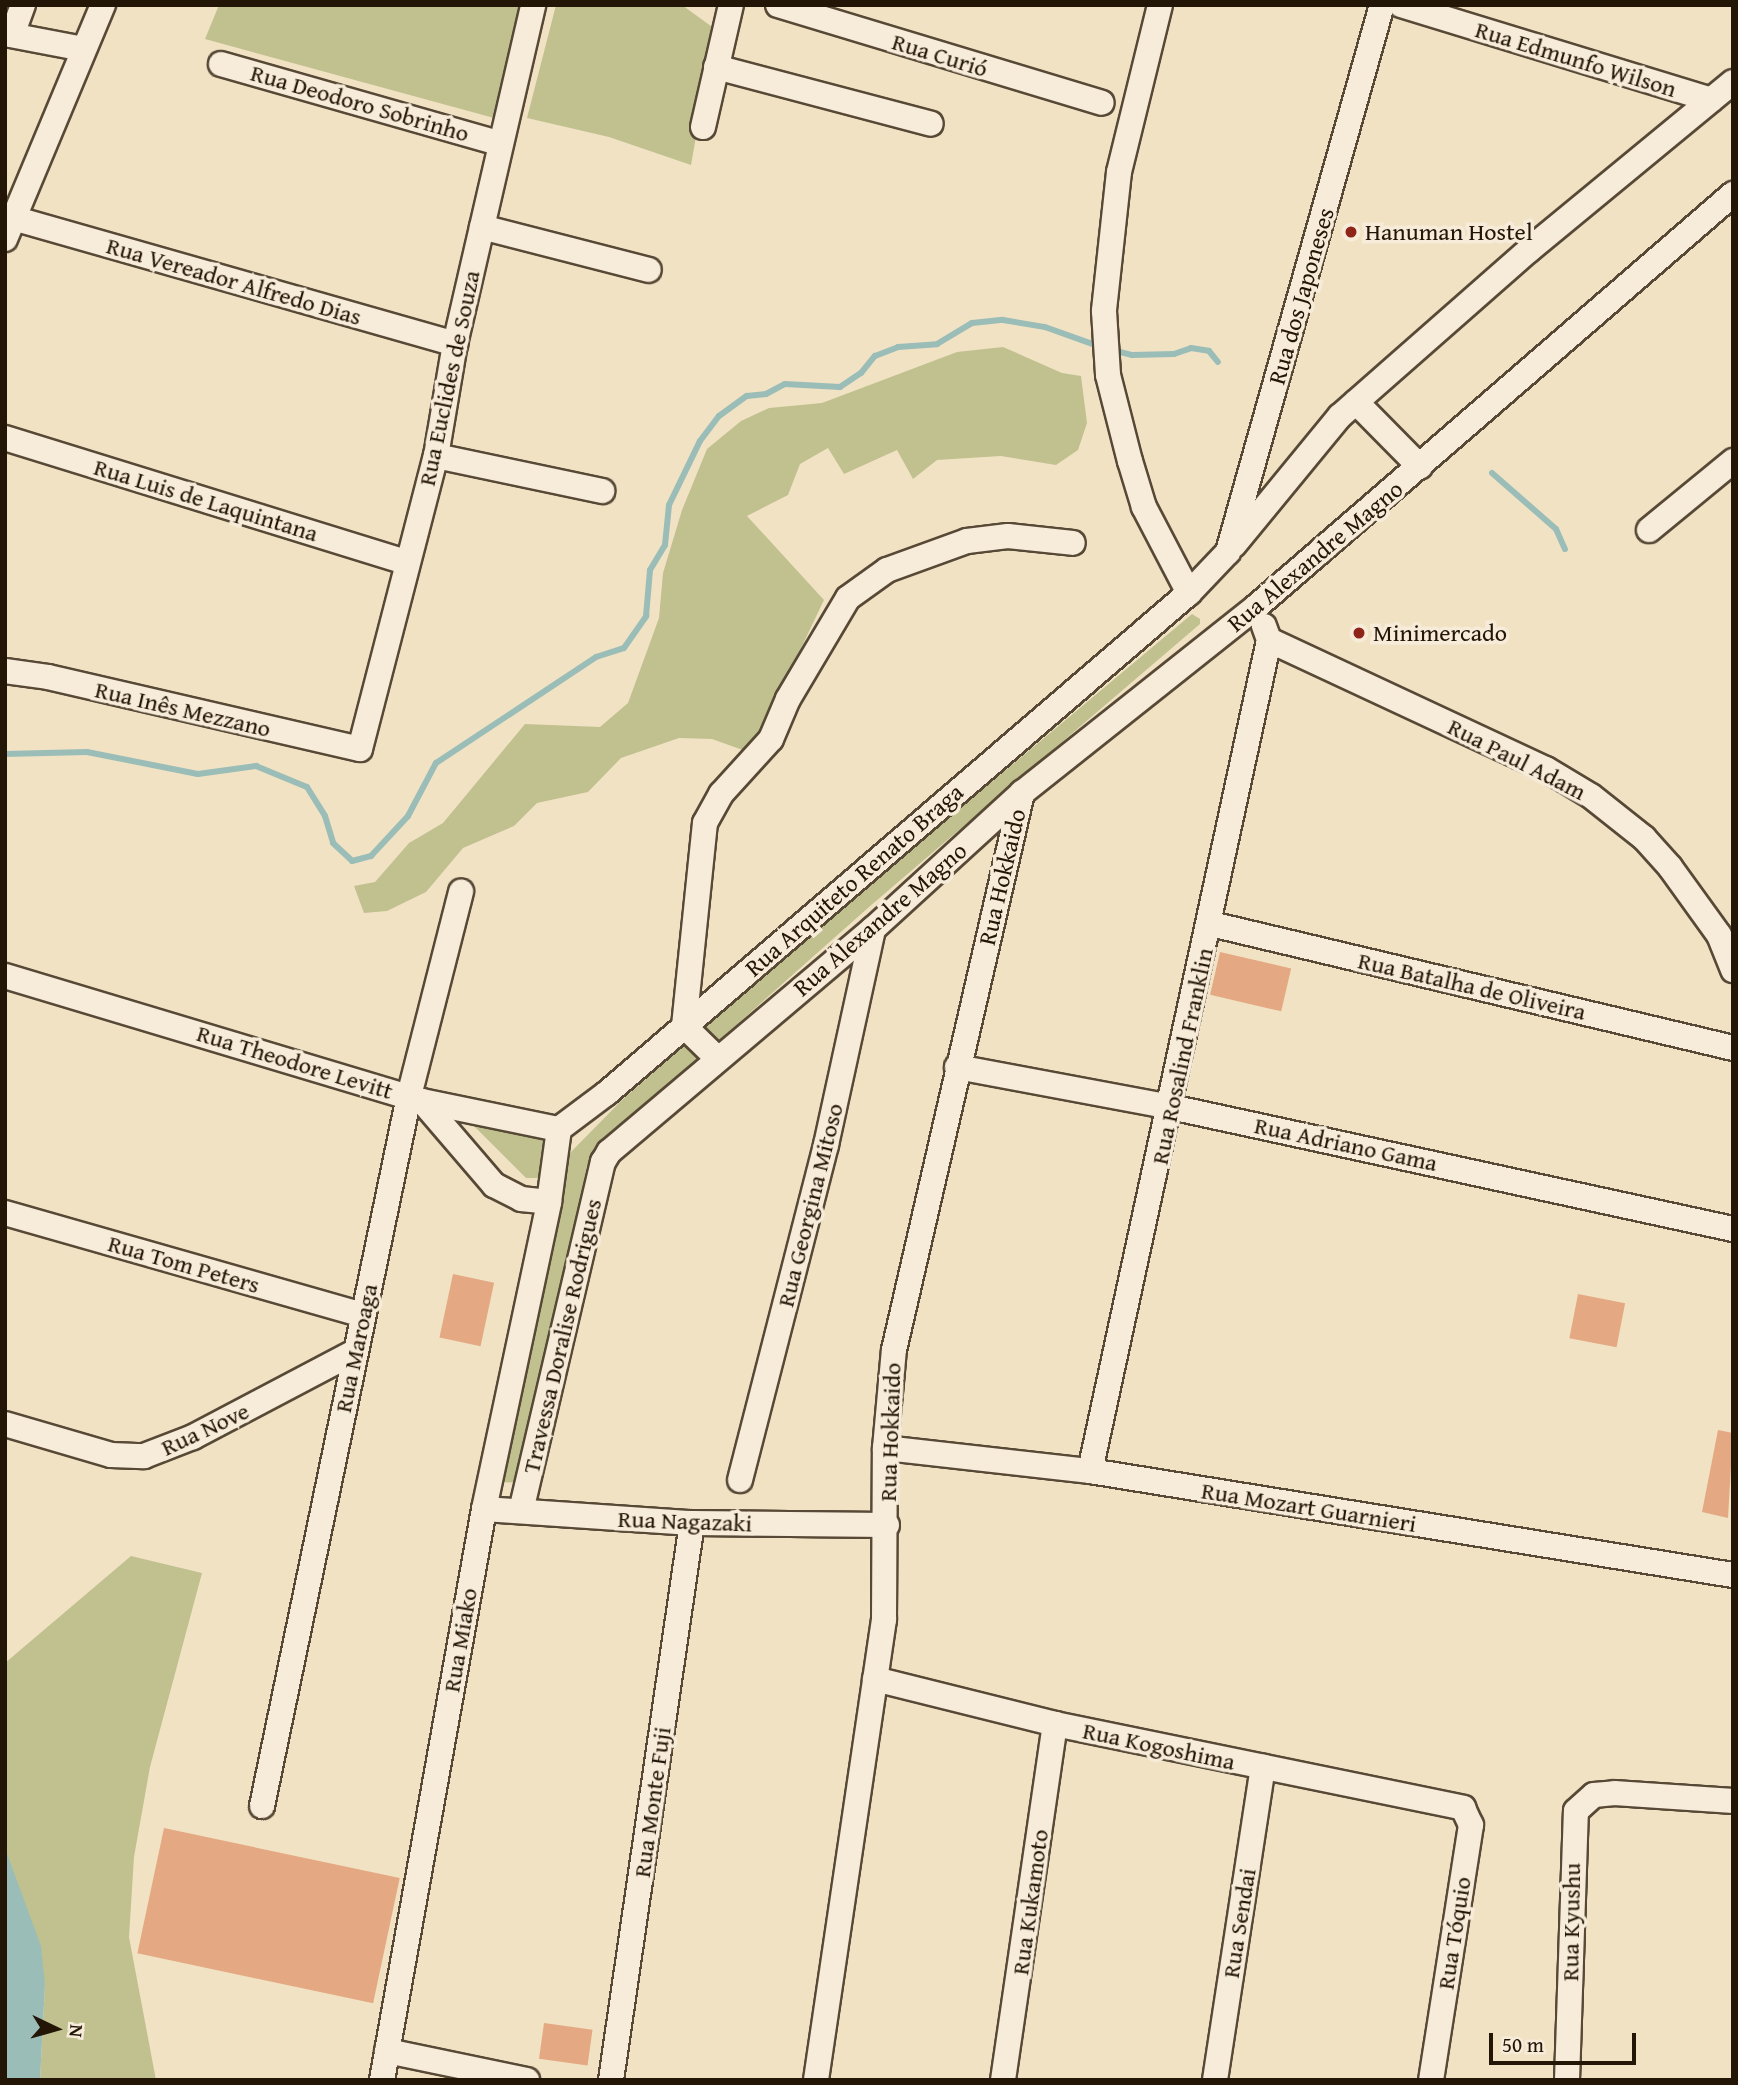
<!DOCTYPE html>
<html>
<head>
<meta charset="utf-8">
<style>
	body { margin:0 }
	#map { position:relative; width:1738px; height:2085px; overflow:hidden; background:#f1e2c4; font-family:"Gentium Book Plus",serif }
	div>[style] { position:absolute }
	.green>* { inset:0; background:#c1c190 }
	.water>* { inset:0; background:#9bbdb8 }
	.stream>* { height:6px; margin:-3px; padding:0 3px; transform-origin:3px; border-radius:3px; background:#9bbdb8 }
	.building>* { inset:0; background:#e4a982; transform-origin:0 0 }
	.roads { filter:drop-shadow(2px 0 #574936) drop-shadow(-2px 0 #574936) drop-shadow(0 2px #574936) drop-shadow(0 -2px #574936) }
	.minor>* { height:24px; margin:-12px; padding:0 12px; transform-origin:12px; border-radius:12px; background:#f6ecd9 }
	.dots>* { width:19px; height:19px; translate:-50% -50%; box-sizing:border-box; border:4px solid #f6ecd9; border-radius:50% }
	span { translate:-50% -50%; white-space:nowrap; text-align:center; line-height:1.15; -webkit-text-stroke:7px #f6ecd9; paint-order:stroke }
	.street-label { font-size:24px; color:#241607 }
	.poi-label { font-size:24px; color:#241607 }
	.left { translate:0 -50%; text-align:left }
	.frame { position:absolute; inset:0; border:7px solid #241607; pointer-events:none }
	.north { position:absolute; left:21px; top:1994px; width:70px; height:70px; -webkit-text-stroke:5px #f6ecd9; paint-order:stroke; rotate:95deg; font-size:19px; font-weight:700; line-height:28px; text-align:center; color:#241607 }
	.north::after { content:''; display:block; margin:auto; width:24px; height:32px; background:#241607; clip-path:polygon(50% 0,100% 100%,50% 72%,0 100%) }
	.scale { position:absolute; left:1489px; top:2033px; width:147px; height:32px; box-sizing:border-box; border:4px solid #241607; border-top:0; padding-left:9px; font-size:21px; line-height:24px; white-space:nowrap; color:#241607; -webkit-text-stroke:5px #f6ecd9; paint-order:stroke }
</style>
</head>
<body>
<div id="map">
	<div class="green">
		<i style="clip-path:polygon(219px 5px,521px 5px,494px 118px,205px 39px)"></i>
		<i style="clip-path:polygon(556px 5px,682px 5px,715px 29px,691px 165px,609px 137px,527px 118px)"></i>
		<i style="clip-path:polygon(1003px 347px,1062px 373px,1081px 376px,1087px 423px,1078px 450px,1056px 465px,1001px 456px,937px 460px,913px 479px,897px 450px,844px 474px,828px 448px,800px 464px,788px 495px,747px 516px,824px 600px,751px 753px,712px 739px,679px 738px,621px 758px,588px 792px,537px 803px,514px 826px,463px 848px,426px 892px,387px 911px,364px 913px,354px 886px,375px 882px,409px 843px,443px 823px,525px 724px,600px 727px,628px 703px,659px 618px,663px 573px,682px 510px,707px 449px,741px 421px,769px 408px,822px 403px,957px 352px)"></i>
		<i style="clip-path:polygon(1192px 614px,1200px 619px,1200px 624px,869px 907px,635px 1115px,587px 1165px,522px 1483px,501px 1482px,541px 1178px,526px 1178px,459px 1111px,542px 1136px,556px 1164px,566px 1157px,622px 1100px,859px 893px)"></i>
		<i style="clip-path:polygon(131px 1556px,202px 1573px,150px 1767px,134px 1857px,129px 1937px,156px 2080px,40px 2080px,45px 1985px,5px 1848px,5px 1663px)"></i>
	</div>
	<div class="water">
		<i style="clip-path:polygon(5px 1848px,41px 1946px,45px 1985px,40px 2080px,5px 2080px)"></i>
	</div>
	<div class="stream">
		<i style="left:1112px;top:350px;width:21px;rotate:14deg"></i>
		<i style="left:1132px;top:355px;width:42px;rotate:-1.4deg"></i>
		<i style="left:1174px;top:354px;width:18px;rotate:-19deg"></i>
		<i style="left:1191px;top:348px;width:18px;rotate:9deg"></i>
		<i style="left:1209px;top:351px;width:14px;rotate:51deg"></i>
		<i style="left:1492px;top:473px;width:85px;rotate:41.2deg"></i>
		<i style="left:1556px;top:529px;width:22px;rotate:66deg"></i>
		<i style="left:5px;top:754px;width:82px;rotate:-1.4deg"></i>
		<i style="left:87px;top:752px;width:113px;rotate:11.2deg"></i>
		<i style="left:198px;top:774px;width:59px;rotate:-7.9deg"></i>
		<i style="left:256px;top:766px;width:55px;rotate:22.4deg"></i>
		<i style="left:307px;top:787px;width:34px;rotate:58deg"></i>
		<i style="left:325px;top:816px;width:28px;rotate:73deg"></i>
		<i style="left:333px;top:843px;width:26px;rotate:43deg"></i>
		<i style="left:352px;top:861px;width:20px;rotate:-15deg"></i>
		<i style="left:371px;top:856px;width:54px;rotate:-47.2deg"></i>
		<i style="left:408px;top:816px;width:60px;rotate:-62.2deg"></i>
		<i style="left:436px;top:763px;width:192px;rotate:-33.5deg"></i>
		<i style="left:596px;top:657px;width:29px;rotate:-18deg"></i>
		<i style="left:624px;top:648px;width:39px;rotate:-55deg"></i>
		<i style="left:646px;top:616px;width:46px;rotate:-85deg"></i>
		<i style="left:650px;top:570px;width:29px;rotate:-59deg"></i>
		<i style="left:665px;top:545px;width:40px;rotate:-84.3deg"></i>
		<i style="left:669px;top:505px;width:71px;rotate:-64.2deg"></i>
		<i style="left:700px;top:441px;width:31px;rotate:-53deg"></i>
		<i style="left:719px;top:416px;width:34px;rotate:-36deg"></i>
		<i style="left:747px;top:396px;width:19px;rotate:-6deg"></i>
		<i style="left:766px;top:394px;width:21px;rotate:-28deg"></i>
		<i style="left:785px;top:384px;width:55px;rotate:3.1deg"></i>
		<i style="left:840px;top:387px;width:25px;rotate:-34deg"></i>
		<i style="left:861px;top:373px;width:22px;rotate:-51deg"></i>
		<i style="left:875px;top:356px;width:25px;rotate:-21deg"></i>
		<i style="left:898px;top:347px;width:39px;rotate:-4deg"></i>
		<i style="left:937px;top:344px;width:41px;rotate:-31deg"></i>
		<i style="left:972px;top:323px;width:31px;rotate:-6deg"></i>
		<i style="left:1003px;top:320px;width:43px;rotate:9.5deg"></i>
		<i style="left:1045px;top:327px;width:59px;rotate:19.7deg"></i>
	</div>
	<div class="building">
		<i style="left:1220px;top:952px;width:73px;height:44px;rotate:13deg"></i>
		<i style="left:453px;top:1274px;width:42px;height:65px;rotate:12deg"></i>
		<i style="left:1578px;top:1294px;width:48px;height:45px;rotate:11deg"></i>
		<i style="clip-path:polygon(1718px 1430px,1733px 1433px,1728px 1518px,1702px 1512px)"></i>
		<i style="left:164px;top:1828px;width:241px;height:128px;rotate:12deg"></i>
		<i style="left:544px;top:2023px;width:49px;height:36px;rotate:8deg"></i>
	</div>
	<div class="roads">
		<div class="minor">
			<i style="left:778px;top:5px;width:338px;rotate:16.8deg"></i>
			<i style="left:1160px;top:5px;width:172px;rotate:103.8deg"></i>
			<i style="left:1119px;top:172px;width:140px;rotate:96.2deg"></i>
			<i style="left:1104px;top:311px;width:64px;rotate:86.4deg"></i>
			<i style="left:1108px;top:375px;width:89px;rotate:75.7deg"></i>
			<i style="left:1130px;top:461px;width:48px;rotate:73.1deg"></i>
			<i style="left:1144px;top:507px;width:97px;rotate:62.4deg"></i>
			<i style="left:1401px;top:5px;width:324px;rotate:17deg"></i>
			<i style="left:5px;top:34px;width:80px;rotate:10.8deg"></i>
			<i style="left:12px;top:35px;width:32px;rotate:-70deg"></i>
			<i style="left:221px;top:64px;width:289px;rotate:15.9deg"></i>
			<i style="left:716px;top:67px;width:222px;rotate:14.8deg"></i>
			<i style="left:703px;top:127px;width:125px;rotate:-77.1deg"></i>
			<i style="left:13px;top:218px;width:460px;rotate:15.9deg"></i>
			<i style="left:482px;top:227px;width:172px;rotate:14.4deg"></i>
			<i style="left:5px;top:239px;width:254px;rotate:-67.3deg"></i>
			<i style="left:1356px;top:402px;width:91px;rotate:45.4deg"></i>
			<i style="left:5px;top:438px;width:420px;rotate:17.2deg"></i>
			<i style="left:436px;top:456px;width:170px;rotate:11.9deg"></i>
			<i style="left:1649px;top:530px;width:109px;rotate:-39.4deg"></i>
			<i style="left:1234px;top:545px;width:167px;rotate:-50.6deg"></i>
			<i style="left:1340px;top:416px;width:252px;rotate:-41.3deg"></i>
			<i style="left:1529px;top:250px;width:264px;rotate:-39.5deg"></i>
			<i style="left:1264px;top:626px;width:15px;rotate:70deg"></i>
			<i style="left:1269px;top:640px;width:306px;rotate:25deg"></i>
			<i style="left:1546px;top:769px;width:52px;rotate:31deg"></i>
			<i style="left:1591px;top:796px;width:68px;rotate:38.4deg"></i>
			<i style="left:1644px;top:838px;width:39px;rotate:48deg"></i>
			<i style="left:1670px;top:867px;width:84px;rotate:54.2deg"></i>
			<i style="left:1719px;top:935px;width:38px;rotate:68deg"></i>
			<i style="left:5px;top:671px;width:43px;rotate:7.9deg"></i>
			<i style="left:48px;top:677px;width:320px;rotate:13deg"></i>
			<i style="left:360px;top:749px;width:303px;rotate:-75.5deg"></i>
			<i style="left:436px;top:456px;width:114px;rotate:-80.4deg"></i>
			<i style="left:455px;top:344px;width:348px;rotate:-77deg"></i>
			<i style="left:1211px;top:924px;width:537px;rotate:13.36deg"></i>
			<i style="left:5px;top:976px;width:435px;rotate:16.7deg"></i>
			<i style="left:422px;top:1101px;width:140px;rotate:11.6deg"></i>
			<i style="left:717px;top:1058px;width:46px;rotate:-135.9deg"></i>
			<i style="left:684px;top:1026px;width:204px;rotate:-84.1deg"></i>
			<i style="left:705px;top:823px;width:33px;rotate:-61deg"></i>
			<i style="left:721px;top:794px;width:74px;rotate:-47.7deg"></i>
			<i style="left:771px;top:739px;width:43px;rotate:-67deg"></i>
			<i style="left:788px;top:699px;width:117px;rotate:-59.3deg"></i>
			<i style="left:848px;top:598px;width:48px;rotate:-35.7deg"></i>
			<i style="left:887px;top:570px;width:85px;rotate:-19.9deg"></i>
			<i style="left:967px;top:541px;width:41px;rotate:-7deg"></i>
			<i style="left:1008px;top:536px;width:65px;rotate:6.1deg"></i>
			<i style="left:957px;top:1067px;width:218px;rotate:10.6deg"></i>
			<i style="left:1171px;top:1107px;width:575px;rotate:12.25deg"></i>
			<i style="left:422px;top:1101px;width:111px;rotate:49.4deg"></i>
			<i style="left:494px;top:1185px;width:30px;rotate:27deg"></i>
			<i style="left:521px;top:1199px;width:28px;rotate:6deg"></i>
			<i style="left:5px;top:1213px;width:372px;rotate:15.9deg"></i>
			<i style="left:5px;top:1424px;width:110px;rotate:16.3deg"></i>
			<i style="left:111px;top:1455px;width:33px;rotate:2deg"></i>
			<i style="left:144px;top:1456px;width:53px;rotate:-21.2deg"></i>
			<i style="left:193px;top:1437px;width:182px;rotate:-27.8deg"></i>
			<i style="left:885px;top:1448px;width:206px;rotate:6.4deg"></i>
			<i style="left:1090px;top:1471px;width:651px;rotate:9.19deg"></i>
			<i style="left:1090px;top:1471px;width:850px;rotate:-77.84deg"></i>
			<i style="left:740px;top:1480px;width:346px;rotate:-75.6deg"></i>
			<i style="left:826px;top:1145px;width:221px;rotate:-77.7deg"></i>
			<i style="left:484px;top:1509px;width:208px;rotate:3.9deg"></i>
			<i style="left:692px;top:1523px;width:195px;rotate:0.6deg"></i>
			<i style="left:521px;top:1511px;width:359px;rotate:-76.8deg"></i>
			<i style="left:603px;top:1162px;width:12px;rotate:-59deg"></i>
			<i style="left:609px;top:1152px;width:346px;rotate:-40.2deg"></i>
			<i style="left:873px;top:929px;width:202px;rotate:-42.4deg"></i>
			<i style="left:1022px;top:793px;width:300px;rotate:-38.5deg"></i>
			<i style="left:1257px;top:606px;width:630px;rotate:-40.88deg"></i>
			<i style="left:875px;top:1679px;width:186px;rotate:14deg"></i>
			<i style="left:1055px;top:1724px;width:417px;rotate:11.6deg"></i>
			<i style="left:1463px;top:1808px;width:19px;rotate:65deg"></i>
			<i style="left:1471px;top:1825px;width:258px;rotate:98.9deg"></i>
			<i style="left:262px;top:1806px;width:725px;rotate:-78.3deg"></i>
			<i style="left:409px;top:1096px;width:211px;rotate:-75.7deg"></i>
			<i style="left:387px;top:2051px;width:143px;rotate:11.7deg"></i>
			<i style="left:382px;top:2080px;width:580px;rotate:-79.87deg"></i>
			<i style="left:484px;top:1509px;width:314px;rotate:-78deg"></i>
			<i style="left:549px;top:1202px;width:74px;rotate:-82.2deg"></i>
			<i style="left:559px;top:1129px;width:60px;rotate:-36.9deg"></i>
			<i style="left:607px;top:1093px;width:767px;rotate:-40.67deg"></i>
			<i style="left:1189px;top:593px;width:57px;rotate:-46.4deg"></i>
			<i style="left:1228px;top:552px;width:568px;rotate:-74.28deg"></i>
			<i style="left:611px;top:2080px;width:563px;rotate:-81.73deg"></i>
			<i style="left:816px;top:2080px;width:465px;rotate:-81.6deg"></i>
			<i style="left:884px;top:1620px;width:172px;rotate:-89.7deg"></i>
			<i style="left:885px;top:1448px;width:98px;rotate:-84.8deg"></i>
			<i style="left:894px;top:1350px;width:572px;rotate:-77.06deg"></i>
			<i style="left:1003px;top:2080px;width:360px;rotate:-81.7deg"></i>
			<i style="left:1215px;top:2080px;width:317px;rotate:-81.3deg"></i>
			<i style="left:1567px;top:2080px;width:269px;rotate:-88.1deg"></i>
			<i style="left:1576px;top:1811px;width:24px;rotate:-42deg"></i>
			<i style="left:1594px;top:1795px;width:21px;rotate:-5deg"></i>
			<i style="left:1615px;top:1793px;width:118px;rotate:3.9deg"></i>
		</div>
	</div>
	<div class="dots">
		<i style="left:1351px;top:232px;background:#8f2418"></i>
		<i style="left:1359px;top:633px;background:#8f2418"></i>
	</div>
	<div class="street-label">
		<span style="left:940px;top:55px;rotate:17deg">Rua Curió</span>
		<span style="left:1576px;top:59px;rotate:17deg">Rua Edmunfo Wilson</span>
		<span style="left:360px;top:103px;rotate:16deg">Rua Deodoro Sobrinho</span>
		<span style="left:234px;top:281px;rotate:16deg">Rua Vereador Alfredo Dias</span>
		<span style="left:1301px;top:296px;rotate:-74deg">Rua dos Japoneses</span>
		<span style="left:449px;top:378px;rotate:-78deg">Rua Euclides de Souza</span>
		<span style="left:206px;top:500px;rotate:17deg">Rua Luis de Laquintana</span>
		<span style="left:1315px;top:556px;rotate:-40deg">Rua Alexandre Magno</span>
		<span style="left:183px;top:709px;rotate:13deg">Rua Inês Mezzano</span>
		<span style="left:1517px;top:759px;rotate:27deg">Rua Paul Adam</span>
		<span style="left:1002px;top:877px;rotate:-77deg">Rua Hokkaido</span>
		<span style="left:854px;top:880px;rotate:-41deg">Rua Arquiteto Renato Braga</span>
		<span style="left:880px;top:919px;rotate:-41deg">Rua Alexandre Magno</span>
		<span style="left:1472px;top:986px;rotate:13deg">Rua Batalha de Oliveira</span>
		<span style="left:1182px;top:1056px;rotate:-78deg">Rua Rosalind Franklin</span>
		<span style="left:295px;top:1062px;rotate:17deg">Rua Theodore Levitt</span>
		<span style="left:1346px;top:1144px;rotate:12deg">Rua Adriano Gama</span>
		<span style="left:810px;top:1205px;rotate:-76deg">Rua Georgina Mitoso</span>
		<span style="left:184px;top:1264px;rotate:16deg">Rua Tom Peters</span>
		<span style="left:562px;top:1336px;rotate:-77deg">Travessa Doralise Rodrigues</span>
		<span style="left:356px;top:1348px;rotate:-78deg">Rua Maroaga</span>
		<span style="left:205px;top:1429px;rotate:-25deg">Rua Nove</span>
		<span style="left:890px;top:1432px;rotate:-88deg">Rua Hokkaido</span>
		<span style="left:1309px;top:1507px;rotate:9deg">Rua Mozart Guarnieri</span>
		<span style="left:685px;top:1521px;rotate:2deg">Rua Nagazaki</span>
		<span style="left:460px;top:1640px;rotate:-80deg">Rua Miako</span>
		<span style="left:1159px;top:1746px;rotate:12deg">Rua Kogoshima</span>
		<span style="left:652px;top:1802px;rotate:-82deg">Rua Monte Fuji</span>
		<span style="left:1030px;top:1902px;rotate:-82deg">Rua Kukamoto</span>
		<span style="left:1571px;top:1922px;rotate:-89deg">Rua Kyushu</span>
		<span style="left:1239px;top:1923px;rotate:-81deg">Rua Sendai</span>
		<span style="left:1454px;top:1933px;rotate:-81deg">Rua Tóquio</span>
	</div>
	<div class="poi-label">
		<span class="left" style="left:1365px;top:232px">Hanuman Hostel</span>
		<span class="left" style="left:1373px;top:633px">Minimercado</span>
	</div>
	<div class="frame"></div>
	<div class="north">N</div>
	<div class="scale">50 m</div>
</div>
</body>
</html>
